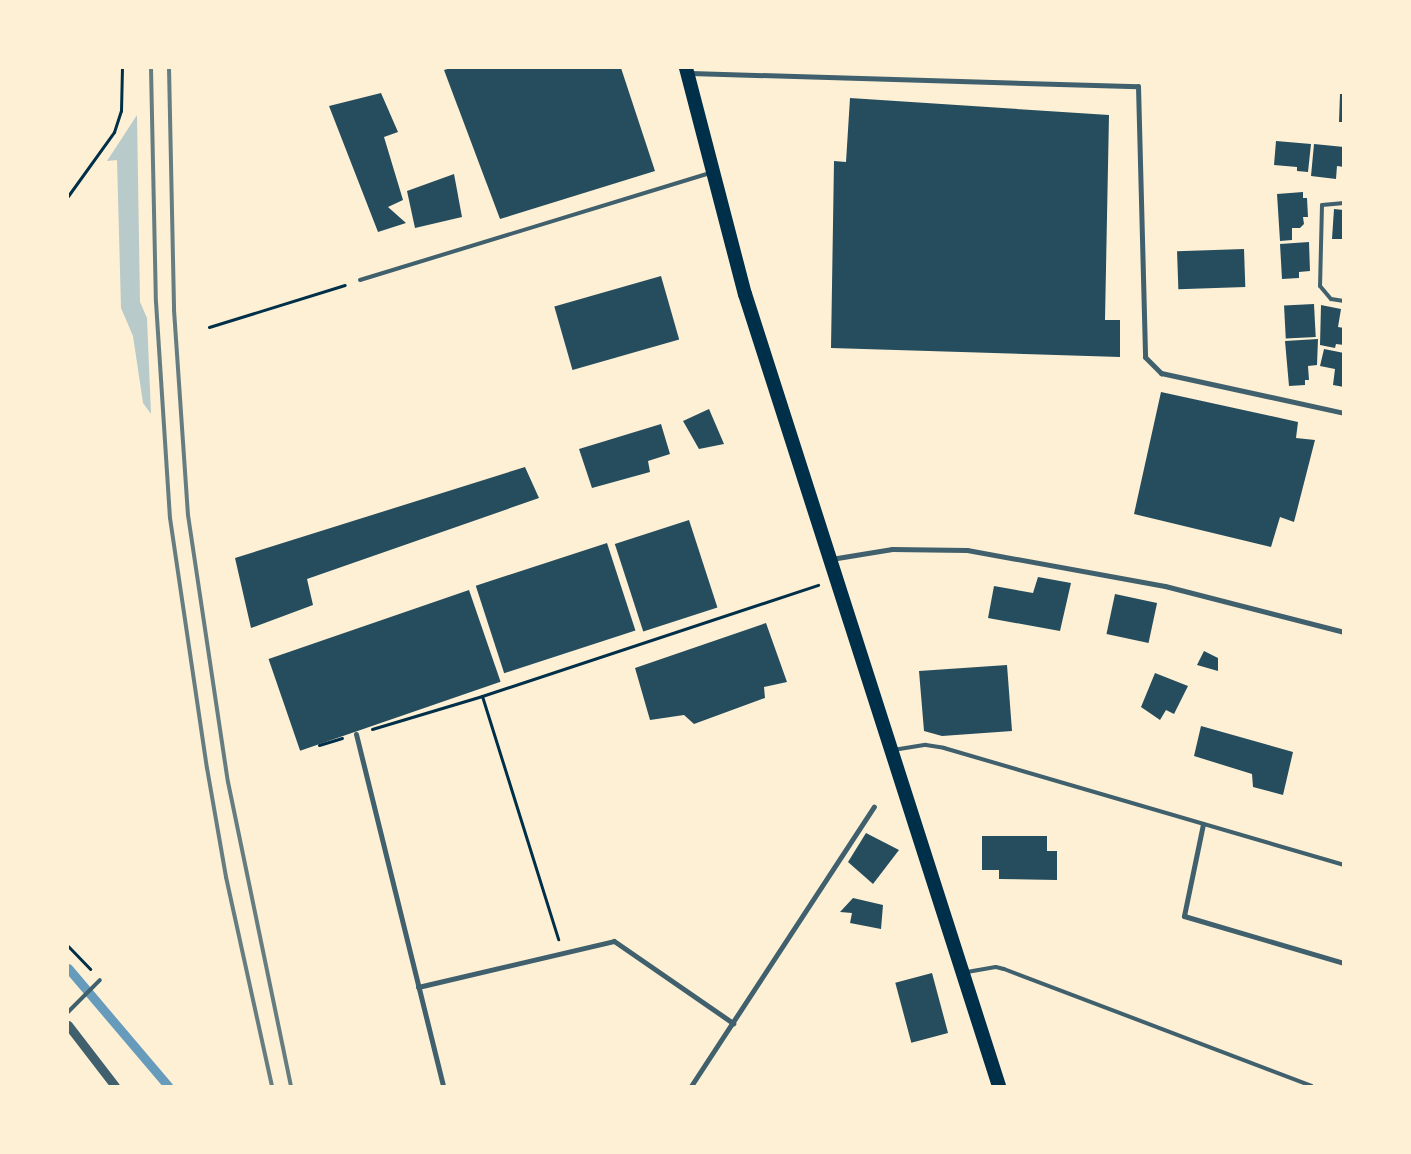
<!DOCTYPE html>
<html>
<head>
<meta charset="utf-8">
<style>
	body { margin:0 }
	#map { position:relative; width:1411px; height:1154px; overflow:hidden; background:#fdf0d5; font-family:Signika,sans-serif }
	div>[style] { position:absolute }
	.green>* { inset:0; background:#b9caca }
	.stream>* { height:9px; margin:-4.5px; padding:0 4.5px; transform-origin:4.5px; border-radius:4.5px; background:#669bbc }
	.building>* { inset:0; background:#264d5e; transform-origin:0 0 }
	.path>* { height:3px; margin:-1.5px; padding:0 1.5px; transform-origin:1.5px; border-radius:1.5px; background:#003049 }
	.service>* { height:4px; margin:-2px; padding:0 2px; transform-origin:2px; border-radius:2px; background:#3f606c }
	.minor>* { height:5px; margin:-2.5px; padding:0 2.5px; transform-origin:2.5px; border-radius:2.5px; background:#3f606c }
	.tertiary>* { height:9px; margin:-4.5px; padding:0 4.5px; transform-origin:4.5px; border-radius:4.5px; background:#3f606c }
	.trunk>* { height:14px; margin:-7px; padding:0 7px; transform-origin:7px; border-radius:7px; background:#003049 }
	.rail>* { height:4px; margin:-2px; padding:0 2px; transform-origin:2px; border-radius:2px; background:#657d81 }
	span { translate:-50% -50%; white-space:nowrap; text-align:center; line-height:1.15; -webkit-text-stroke:4px #fdf0d5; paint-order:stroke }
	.frame { position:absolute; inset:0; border:69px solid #fdf0d5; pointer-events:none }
</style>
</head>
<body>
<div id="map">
	<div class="green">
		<i style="clip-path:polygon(137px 115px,140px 302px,147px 318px,151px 414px,143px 403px,133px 336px,121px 308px,117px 160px,107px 161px)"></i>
	</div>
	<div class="stream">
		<i style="left:68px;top:968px;width:155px;rotate:49.7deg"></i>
	</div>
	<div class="building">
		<i style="clip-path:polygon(451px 68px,621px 68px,655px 171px,500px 219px,444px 70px)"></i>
		<i style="clip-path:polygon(381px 93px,398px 132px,384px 137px,403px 200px,388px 207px,406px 223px,378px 232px,329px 106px)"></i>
		<i style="clip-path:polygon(1340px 94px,1344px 94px,1344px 122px,1339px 122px)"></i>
		<i style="clip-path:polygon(850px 98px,1109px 115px,1105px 320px,1120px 320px,1120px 357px,831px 348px,834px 161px,846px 162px)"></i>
		<i style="clip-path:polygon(1276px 141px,1311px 144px,1308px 172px,1297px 171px,1297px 167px,1274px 165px)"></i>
		<i style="clip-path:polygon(1314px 144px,1344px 147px,1344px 167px,1337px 166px,1336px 179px,1311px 176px)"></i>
		<i style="clip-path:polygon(454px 174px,462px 217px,415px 228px,407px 191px)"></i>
		<i style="clip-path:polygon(1303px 192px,1303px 198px,1307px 198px,1308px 217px,1303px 217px,1304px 224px,1300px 228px,1292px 228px,1292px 240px,1280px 241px,1277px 194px)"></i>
		<i style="clip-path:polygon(1334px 209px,1344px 210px,1344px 239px,1332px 239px)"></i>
		<i style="clip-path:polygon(1309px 242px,1310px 271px,1299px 272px,1299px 278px,1282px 279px,1280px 244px)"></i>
		<i style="left:1244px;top:249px;width:38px;height:67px;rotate:88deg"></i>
		<i style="left:661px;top:276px;width:66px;height:111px;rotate:74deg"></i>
		<i style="left:1314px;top:304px;width:33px;height:30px;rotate:87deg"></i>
		<i style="clip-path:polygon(1321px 305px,1341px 309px,1338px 327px,1344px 328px,1344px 345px,1336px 344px,1335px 348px,1320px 345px)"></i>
		<i style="clip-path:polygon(1318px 339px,1317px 365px,1308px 366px,1309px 380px,1305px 380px,1305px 385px,1289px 386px,1285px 341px)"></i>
		<i style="clip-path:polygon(1324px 349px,1344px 353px,1344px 387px,1333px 385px,1335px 369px,1320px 366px)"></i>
		<i style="clip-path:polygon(1161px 392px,1298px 422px,1296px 438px,1315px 440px,1294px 522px,1280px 517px,1271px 547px,1134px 514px)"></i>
		<i style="clip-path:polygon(709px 409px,724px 444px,699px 449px,683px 421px)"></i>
		<i style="clip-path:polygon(661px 424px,670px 454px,648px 461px,650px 472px,592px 488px,579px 449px)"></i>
		<i style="clip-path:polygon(525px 467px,539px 498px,307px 579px,313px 605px,251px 628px,235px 558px)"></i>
		<i style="left:689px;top:520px;width:92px;height:78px;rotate:72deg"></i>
		<i style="left:607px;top:543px;width:92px;height:138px;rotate:72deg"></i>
		<i style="clip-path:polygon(1038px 577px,1071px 583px,1060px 631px,988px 618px,994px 586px,1033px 593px)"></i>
		<i style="left:469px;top:590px;width:97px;height:212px;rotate:71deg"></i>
		<i style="left:1115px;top:594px;width:43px;height:41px;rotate:12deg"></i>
		<i style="clip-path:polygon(766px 623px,787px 682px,764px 687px,765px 698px,694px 724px,684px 715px,650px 720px,635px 668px)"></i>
		<i style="clip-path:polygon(1204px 651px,1218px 658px,1218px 671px,1197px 665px)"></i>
		<i style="clip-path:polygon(1007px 665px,1012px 731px,942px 736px,924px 731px,919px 671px)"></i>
		<i style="clip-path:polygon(1155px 673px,1188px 686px,1174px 714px,1166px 710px,1160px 720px,1141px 707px)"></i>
		<i style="clip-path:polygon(1201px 726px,1293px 752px,1283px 795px,1253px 787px,1252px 774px,1194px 756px)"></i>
		<i style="clip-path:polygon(866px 833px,899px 850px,873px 884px,848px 862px)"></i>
		<i style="clip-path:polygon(982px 836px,1047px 836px,1047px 851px,1057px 851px,1057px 880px,999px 879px,999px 870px,982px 870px)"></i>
		<i style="clip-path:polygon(853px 898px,883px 905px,881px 929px,850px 923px,852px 913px,840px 912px)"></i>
		<i style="left:932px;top:973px;width:62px;height:38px;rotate:75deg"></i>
	</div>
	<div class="path">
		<i style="left:68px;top:196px;width:79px;rotate:-54.3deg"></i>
		<i style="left:114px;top:132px;width:22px;rotate:-72deg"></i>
		<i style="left:121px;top:111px;width:43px;rotate:-88.7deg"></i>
		<i style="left:209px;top:327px;width:142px;rotate:-17.2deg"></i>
		<i style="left:482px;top:696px;width:255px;rotate:72.6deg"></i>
		<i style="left:372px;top:729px;width:115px;rotate:-16.7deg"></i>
		<i style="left:482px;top:696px;width:354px;rotate:-18.3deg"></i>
		<i style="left:319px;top:745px;width:24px;rotate:-17deg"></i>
		<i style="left:68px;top:946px;width:32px;rotate:46deg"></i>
	</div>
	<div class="service">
		<i style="left:1344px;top:203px;width:22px;rotate:175deg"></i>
		<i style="left:1322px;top:205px;width:81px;rotate:91.4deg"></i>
		<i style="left:1320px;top:286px;width:17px;rotate:50deg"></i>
		<i style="left:1331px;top:299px;width:13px;rotate:9deg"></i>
		<i style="left:360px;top:280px;width:366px;rotate:-17deg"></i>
		<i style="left:893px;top:750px;width:33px;rotate:-9deg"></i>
		<i style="left:926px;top:745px;width:18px;rotate:9deg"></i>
		<i style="left:944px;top:748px;width:417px;rotate:16.3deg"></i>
		<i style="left:967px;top:972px;width:29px;rotate:-10deg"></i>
		<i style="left:996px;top:967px;width:8px;rotate:14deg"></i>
		<i style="left:1004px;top:969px;width:329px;rotate:20.8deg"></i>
		<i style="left:68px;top:1012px;width:45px;rotate:-45deg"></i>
	</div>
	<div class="minor">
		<i style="left:690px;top:73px;width:448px;rotate:1.7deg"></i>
		<i style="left:1138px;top:86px;width:271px;rotate:88.5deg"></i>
		<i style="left:1145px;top:357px;width:23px;rotate:45deg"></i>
		<i style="left:1161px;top:373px;width:187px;rotate:12.3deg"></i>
		<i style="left:831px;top:559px;width:62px;rotate:-9.3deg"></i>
		<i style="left:892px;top:549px;width:75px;rotate:0.8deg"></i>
		<i style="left:967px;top:550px;width:201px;rotate:10.3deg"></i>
		<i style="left:1165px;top:586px;width:185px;rotate:14.4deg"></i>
		<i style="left:356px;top:734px;width:363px;rotate:76.1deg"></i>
		<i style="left:1203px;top:824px;width:94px;rotate:101.7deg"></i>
		<i style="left:1184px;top:916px;width:167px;rotate:16.4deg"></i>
		<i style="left:418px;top:987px;width:201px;rotate:-13.2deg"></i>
		<i style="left:614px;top:941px;width:145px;rotate:34.6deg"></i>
		<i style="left:691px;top:1086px;width:334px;rotate:-56.8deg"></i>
	</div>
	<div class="tertiary">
		<i style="left:68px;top:1025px;width:77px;rotate:52.4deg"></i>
	</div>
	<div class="trunk">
		<i style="left:686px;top:68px;width:234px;rotate:75.4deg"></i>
		<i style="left:745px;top:294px;width:832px;rotate:72.22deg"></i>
	</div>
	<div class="rail">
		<i style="left:151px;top:68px;width:234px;rotate:88.8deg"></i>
		<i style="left:156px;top:302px;width:216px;rotate:86.3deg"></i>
		<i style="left:170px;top:518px;width:253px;rotate:81.6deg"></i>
		<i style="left:207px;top:768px;width:111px;rotate:80.1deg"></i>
		<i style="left:226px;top:877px;width:214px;rotate:77.6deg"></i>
		<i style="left:169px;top:68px;width:242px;rotate:88.8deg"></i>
		<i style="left:174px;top:310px;width:205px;rotate:86.1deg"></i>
		<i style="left:188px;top:515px;width:270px;rotate:81.5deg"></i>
		<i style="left:228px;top:782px;width:310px;rotate:78.3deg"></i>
	</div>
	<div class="frame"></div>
</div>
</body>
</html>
